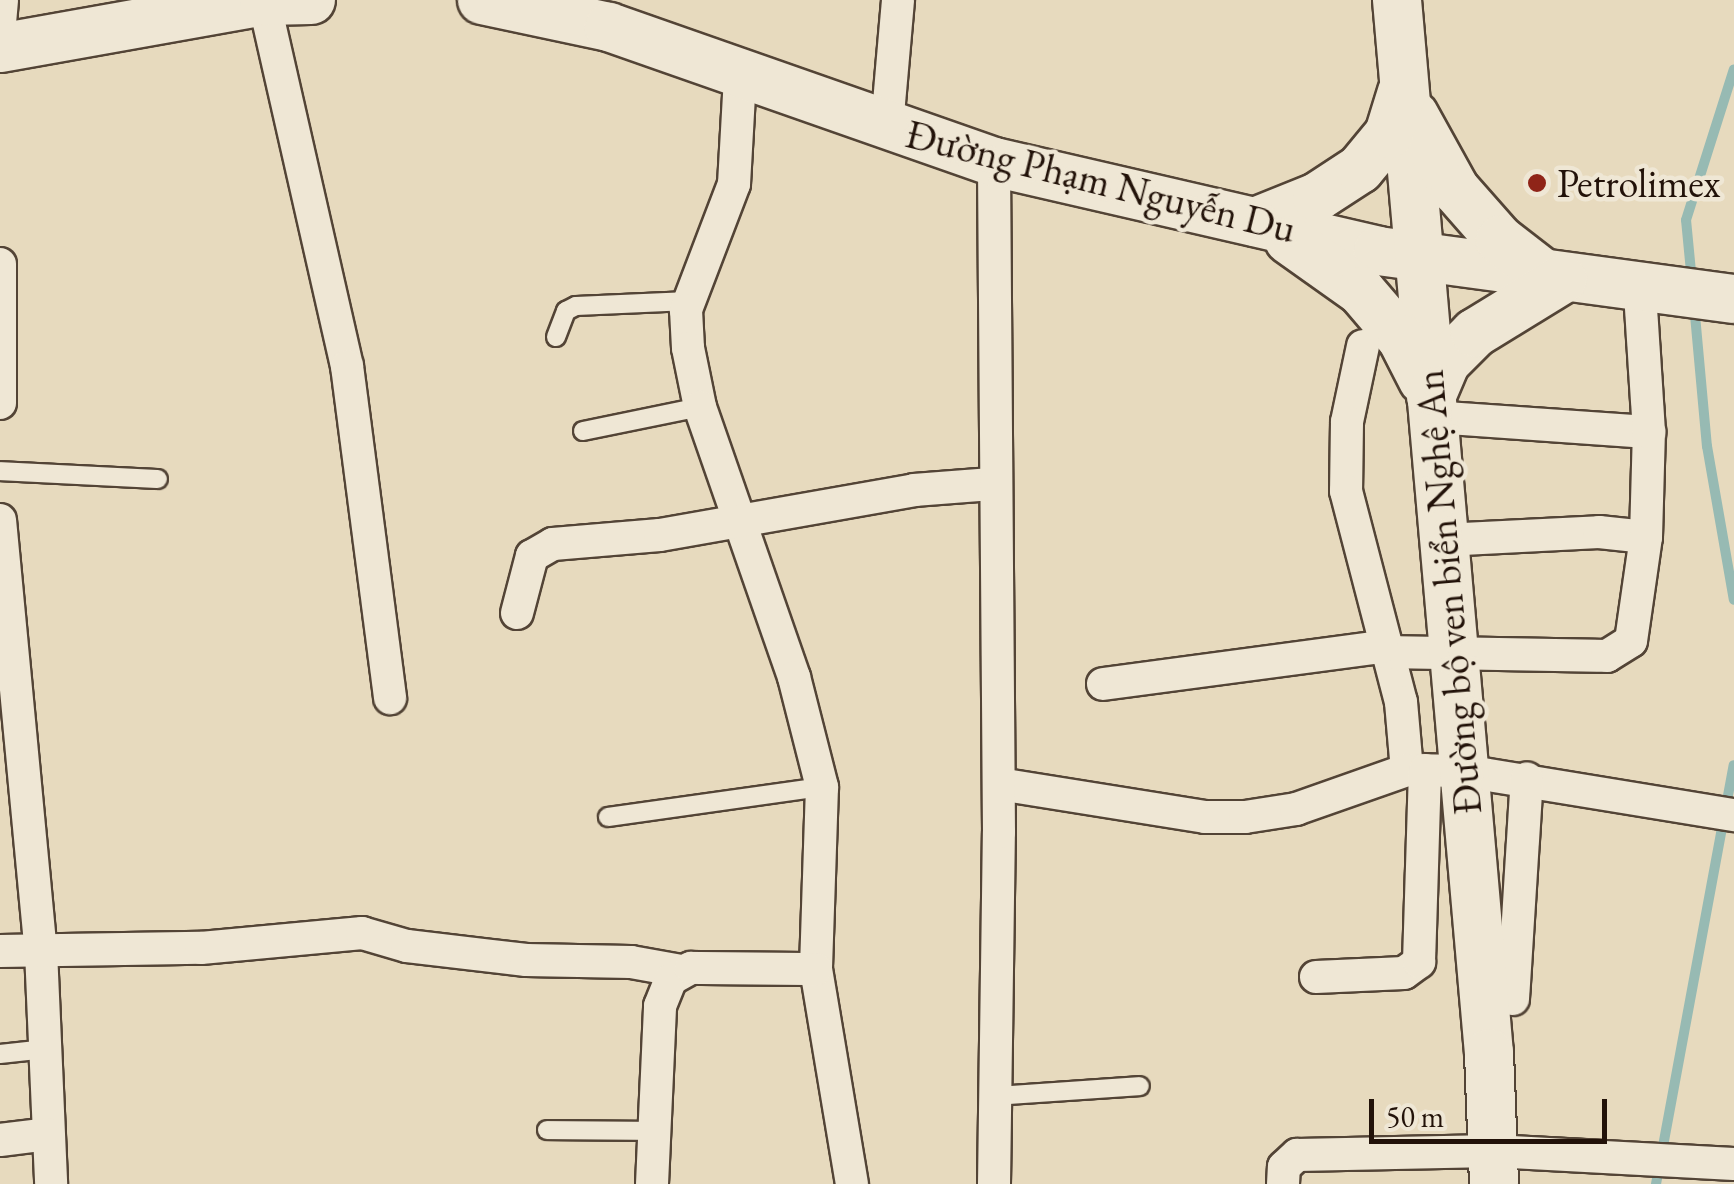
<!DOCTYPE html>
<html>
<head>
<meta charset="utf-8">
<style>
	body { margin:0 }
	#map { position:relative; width:1734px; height:1184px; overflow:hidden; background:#e7dabe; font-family:"EB Garamond",serif }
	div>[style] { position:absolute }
	.stream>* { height:10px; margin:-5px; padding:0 5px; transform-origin:5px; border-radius:5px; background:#97bab3 }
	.roads { filter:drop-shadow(2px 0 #534436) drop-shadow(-2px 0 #534436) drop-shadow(0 2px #534436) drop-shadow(0 -2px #534436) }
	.lane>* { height:18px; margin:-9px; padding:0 9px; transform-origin:9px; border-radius:9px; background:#efe7d5 }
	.street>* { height:32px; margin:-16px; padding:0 16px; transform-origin:16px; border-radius:16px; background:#efe7d5 }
	.secondary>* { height:48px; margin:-24px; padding:0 24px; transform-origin:24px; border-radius:24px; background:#efe7d5 }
	.dots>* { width:28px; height:28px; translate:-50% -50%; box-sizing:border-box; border:5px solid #efe7d5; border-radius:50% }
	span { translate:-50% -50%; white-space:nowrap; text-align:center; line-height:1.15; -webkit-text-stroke:9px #efe7d5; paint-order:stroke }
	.street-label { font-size:40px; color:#221209 }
	.poi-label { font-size:40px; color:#221209 }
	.left { translate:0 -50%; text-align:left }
	.scale { position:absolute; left:1369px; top:1099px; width:238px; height:45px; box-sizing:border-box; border:5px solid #221209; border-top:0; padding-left:12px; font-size:30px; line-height:35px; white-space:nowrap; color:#221209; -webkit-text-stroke:8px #efe7d5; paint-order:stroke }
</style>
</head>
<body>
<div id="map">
	<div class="stream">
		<i style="left:1692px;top:282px;width:62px;rotate:-95.5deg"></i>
		<i style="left:1686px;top:220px;width:158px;rotate:-72.4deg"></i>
		<i style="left:1694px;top:304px;width:143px;rotate:84.8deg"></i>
		<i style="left:1707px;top:446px;width:156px;rotate:80.1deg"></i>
		<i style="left:1656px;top:1184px;width:426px;rotate:-79.5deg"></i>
	</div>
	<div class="roads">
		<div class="lane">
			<i style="left:556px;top:337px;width:28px;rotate:-69deg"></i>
			<i style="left:566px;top:311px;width:11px;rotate:-27deg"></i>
			<i style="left:576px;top:306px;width:113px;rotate:-2.5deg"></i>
			<i style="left:583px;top:431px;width:119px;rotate:-11.6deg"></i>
			<i style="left:0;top:471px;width:158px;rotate:2.9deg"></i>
			<i style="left:608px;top:817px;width:216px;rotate:-8deg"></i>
			<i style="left:0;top:1054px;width:46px;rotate:-6.2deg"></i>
			<i style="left:995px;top:1096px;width:145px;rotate:-3.9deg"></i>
			<i style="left:547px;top:1130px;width:108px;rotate:0.5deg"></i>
		</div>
		<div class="street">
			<i style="left:264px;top:1px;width:374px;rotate:77.2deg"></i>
			<i style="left:347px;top:366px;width:335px;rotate:82.6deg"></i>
			<i style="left:0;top:23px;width:23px;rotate:-85deg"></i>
			<i style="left:740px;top:77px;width:107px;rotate:93.2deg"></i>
			<i style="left:734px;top:184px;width:135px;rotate:110.9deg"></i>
			<i style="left:686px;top:310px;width:38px;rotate:87deg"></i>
			<i style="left:688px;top:348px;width:60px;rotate:78.5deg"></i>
			<i style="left:700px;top:407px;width:286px;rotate:70.8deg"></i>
			<i style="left:794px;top:677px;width:114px;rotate:75.7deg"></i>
			<i style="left:822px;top:787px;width:182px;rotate:91.9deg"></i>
			<i style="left:816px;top:969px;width:218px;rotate:80.5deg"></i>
			<i style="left:887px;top:126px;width:126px;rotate:-85deg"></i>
			<i style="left:0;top:264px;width:139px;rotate:90deg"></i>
			<i style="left:1363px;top:346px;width:78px;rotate:101.9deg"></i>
			<i style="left:1347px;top:422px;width:69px;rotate:90.8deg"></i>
			<i style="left:1346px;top:491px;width:218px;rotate:75.4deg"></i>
			<i style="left:1401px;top:702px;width:68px;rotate:85deg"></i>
			<i style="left:1433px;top:417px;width:217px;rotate:4deg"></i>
			<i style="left:0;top:520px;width:433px;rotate:84.6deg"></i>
			<i style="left:41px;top:951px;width:233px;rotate:87.5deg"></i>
			<i style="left:1443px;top:540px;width:156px;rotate:-2.9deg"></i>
			<i style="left:1599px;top:532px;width:47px;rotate:6.1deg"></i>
			<i style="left:517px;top:613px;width:59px;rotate:-75.3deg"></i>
			<i style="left:532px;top:556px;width:24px;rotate:-30deg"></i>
			<i style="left:553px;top:544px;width:107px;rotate:-4.8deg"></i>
			<i style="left:660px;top:535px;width:258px;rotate:-10deg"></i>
			<i style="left:914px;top:490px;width:78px;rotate:-4.4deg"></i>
			<i style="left:1385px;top:652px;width:222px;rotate:1deg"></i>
			<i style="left:1607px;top:656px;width:28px;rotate:-32deg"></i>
			<i style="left:1631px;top:641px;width:105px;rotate:-81.8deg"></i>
			<i style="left:1646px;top:537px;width:105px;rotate:-88.4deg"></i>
			<i style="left:1649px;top:432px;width:141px;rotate:-93.7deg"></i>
			<i style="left:1103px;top:684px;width:281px;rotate:-7.6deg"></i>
			<i style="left:999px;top:784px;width:209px;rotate:9.1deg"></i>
			<i style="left:1205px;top:817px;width:40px"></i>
			<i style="left:1245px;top:817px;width:52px;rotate:-8.9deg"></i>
			<i style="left:1296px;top:809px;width:118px;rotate:-19.4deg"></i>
			<i style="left:1407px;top:770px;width:57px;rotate:1deg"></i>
			<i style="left:1464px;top:771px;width:274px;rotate:9.3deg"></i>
			<i style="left:0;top:951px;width:201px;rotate:-0.9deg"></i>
			<i style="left:201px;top:948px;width:162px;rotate:-5.3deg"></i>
			<i style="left:362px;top:933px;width:47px;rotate:16.1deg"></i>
			<i style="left:407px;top:946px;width:120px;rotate:6.7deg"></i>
			<i style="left:526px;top:960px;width:105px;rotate:1.1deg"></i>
			<i style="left:631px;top:962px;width:51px;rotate:10.2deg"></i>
			<i style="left:1316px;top:977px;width:88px;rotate:-2.6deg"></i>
			<i style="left:1404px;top:973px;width:19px;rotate:-36deg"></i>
			<i style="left:1419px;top:962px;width:192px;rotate:-88.2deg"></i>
			<i style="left:1513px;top:999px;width:221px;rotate:-86.4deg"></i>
			<i style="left:0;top:1140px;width:48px;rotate:-7.1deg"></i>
			<i style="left:652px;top:1184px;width:178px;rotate:-87.4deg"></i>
			<i style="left:660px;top:1006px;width:29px;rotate:-68deg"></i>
			<i style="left:671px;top:979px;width:23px;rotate:-29deg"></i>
			<i style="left:691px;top:968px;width:125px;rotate:0.5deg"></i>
			<i style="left:994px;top:1184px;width:352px;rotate:-89.2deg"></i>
			<i style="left:999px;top:832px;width:670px;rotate:-90.43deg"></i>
			<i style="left:1283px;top:1184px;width:17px;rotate:-87deg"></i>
			<i style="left:1284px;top:1167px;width:18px;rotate:-43deg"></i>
			<i style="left:1297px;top:1155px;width:196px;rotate:-1.2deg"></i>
			<i style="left:1493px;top:1151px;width:241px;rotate:3.1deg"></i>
		</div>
		<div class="secondary">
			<i style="left:482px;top:0;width:130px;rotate:12deg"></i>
			<i style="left:609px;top:27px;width:408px;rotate:19.3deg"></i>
			<i style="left:994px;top:162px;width:394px;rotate:13deg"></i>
			<i style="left:1378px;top:251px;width:359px;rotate:7.7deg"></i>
			<i style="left:1397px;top:0;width:1057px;rotate:85.01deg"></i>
			<i style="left:1489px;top:1053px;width:131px;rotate:87.8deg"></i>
			<i style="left:0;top:48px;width:268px;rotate:-10.1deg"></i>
			<i style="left:264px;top:1px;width:47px;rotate:-1.2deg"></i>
			<i style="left:1414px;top:115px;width:85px;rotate:61deg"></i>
			<i style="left:1455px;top:189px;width:68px;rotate:48.6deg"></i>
			<i style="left:1500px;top:240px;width:56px;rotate:37.7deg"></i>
			<i style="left:1255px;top:222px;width:67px;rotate:-22deg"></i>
			<i style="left:1317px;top:197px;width:51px;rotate:-33.1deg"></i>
			<i style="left:1360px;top:169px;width:45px;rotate:-50.4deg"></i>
			<i style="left:1389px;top:134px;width:44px;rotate:-72.8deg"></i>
			<i style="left:1289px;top:240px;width:88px;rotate:35.3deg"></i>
			<i style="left:1361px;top:291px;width:63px;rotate:49.5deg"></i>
			<i style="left:1402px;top:339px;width:46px;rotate:62.9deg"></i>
			<i style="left:1431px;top:397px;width:38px;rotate:-67deg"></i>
			<i style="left:1446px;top:362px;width:41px;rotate:-45deg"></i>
			<i style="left:1475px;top:333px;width:103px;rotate:-31.5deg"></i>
		</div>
	</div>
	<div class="dots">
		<i style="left:1537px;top:183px;background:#8f2418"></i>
	</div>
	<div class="street-label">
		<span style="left:1101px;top:181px;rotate:14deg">Đường Phạm Nguyễn Du</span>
		<span style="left:1448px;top:592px;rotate:-95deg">Đường bộ ven biển Nghệ An</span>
	</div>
	<div class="poi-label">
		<span class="left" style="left:1557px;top:183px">Petrolimex</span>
	</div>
	<div class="scale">50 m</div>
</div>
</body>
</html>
